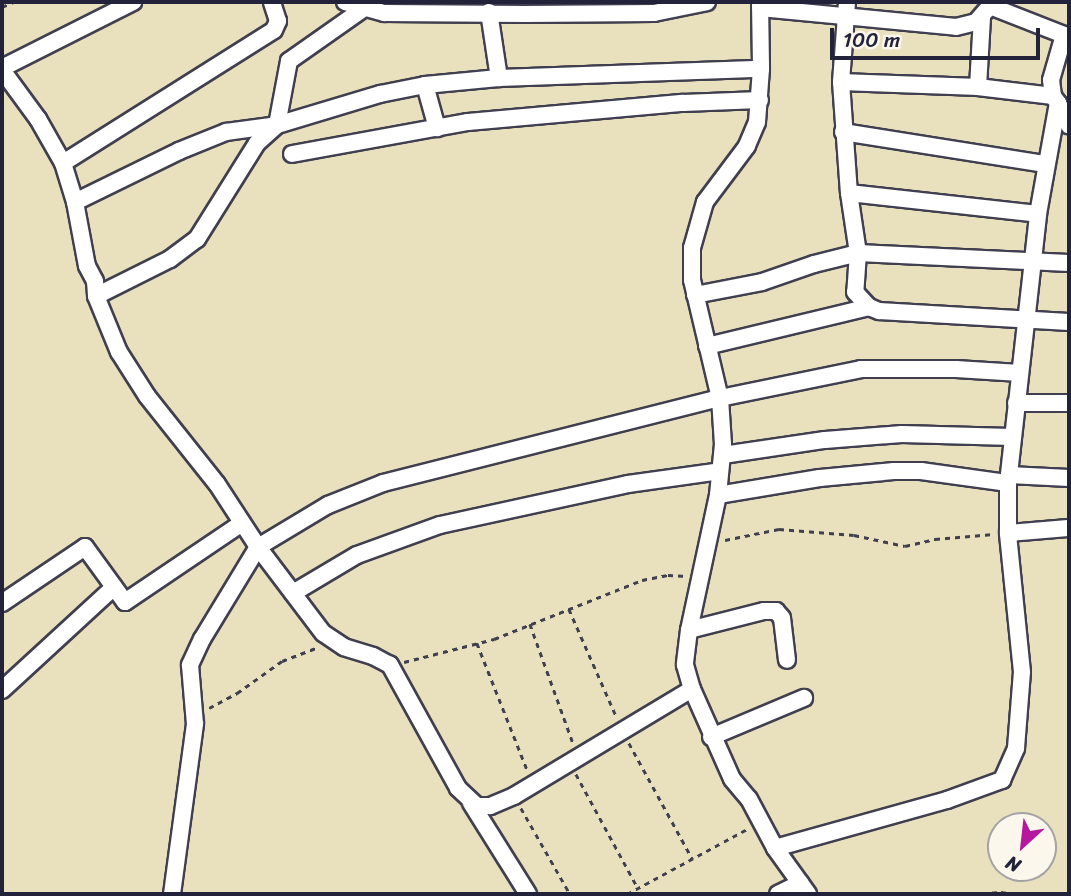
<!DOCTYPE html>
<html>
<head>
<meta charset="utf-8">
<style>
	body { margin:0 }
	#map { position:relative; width:1071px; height:896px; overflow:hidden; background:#e9e1be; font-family:Sriracha,sans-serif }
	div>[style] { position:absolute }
	.path>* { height:2.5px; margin-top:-1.25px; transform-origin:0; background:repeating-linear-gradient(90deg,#403f4f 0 5px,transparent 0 10px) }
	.roads { filter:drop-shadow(2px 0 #403f4f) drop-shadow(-2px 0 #403f4f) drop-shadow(0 2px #403f4f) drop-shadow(0 -2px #403f4f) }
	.minor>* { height:16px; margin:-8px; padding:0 8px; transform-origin:8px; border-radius:8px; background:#fff }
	span { translate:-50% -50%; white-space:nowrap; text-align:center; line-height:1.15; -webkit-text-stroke:5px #fbf7ec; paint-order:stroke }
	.frame { position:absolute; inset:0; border:4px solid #22223b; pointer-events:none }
	.north { position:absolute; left:987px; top:812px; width:70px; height:70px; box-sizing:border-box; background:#fbf7ec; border:2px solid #a4a2a5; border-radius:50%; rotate:207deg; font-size:19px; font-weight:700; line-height:28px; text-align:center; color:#22223b }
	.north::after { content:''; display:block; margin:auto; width:24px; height:32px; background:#b5179e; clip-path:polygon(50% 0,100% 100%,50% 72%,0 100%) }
	.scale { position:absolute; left:830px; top:28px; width:210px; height:32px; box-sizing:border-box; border:4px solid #22223b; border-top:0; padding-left:9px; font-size:21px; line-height:24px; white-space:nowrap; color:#22223b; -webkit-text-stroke:5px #fbf7ec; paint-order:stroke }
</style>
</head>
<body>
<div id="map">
	<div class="path">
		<i style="left:2px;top:7px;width:12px;rotate:-24deg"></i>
		<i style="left:725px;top:540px;width:55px;rotate:-11.5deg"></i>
		<i style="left:779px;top:529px;width:75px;rotate:4.6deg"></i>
		<i style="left:854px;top:535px;width:52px;rotate:12.2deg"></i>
		<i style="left:905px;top:546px;width:31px;rotate:-13deg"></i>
		<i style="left:935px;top:539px;width:59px;rotate:-4.8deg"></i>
		<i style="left:569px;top:609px;width:119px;rotate:66.2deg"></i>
		<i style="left:530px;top:624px;width:127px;rotate:70.1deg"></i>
		<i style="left:477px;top:643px;width:136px;rotate:68.4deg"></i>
		<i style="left:404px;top:662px;width:93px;rotate:-14.3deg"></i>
		<i style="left:494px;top:639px;width:159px;rotate:-21.7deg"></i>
		<i style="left:642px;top:580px;width:26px;rotate:-11deg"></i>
		<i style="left:668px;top:575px;width:19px;rotate:3deg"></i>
		<i style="left:209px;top:708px;width:32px;rotate:-28deg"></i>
		<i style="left:237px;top:693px;width:55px;rotate:-35.4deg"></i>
		<i style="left:282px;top:661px;width:39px;rotate:-21deg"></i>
		<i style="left:629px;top:743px;width:133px;rotate:61.3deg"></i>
		<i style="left:576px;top:774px;width:130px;rotate:61.5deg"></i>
		<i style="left:521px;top:808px;width:99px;rotate:60.3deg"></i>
		<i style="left:627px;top:894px;width:136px;rotate:-28.4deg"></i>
		<i style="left:972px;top:894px;width:29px;rotate:-4deg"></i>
		<i style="left:1001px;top:892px;width:14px;rotate:8deg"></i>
	</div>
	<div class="roads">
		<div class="minor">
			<i style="left:345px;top:2px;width:41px;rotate:15.8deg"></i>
			<i style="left:384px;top:13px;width:141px;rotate:0.4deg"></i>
			<i style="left:525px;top:14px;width:129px;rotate:-0.4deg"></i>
			<i style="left:654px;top:13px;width:54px;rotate:-11.7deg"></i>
			<i style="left:760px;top:2px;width:67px;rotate:89.1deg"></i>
			<i style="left:761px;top:69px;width:53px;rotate:94.3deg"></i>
			<i style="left:757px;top:122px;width:26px;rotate:113deg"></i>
			<i style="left:747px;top:146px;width:70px;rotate:126.9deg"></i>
			<i style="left:705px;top:202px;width:48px;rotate:105.8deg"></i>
			<i style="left:692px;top:248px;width:32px;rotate:90deg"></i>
			<i style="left:692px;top:280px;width:121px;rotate:76.7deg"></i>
			<i style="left:720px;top:398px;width:46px;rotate:86.3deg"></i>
			<i style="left:723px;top:444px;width:51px;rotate:95.6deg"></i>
			<i style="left:718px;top:495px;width:138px;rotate:102.1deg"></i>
			<i style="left:689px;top:630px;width:35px;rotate:97deg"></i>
			<i style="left:685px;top:665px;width:25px;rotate:74deg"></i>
			<i style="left:692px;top:689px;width:208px;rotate:149deg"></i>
			<i style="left:514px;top:796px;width:26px;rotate:157deg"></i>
			<i style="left:490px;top:806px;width:13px;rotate:180deg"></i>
			<i style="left:477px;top:806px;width:26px;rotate:-137deg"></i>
			<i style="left:458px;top:788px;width:141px;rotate:-118.9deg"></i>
			<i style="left:390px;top:665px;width:19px;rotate:-152deg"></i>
			<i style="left:373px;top:656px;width:30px;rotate:-163deg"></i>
			<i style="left:344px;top:647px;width:25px;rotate:-146deg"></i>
			<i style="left:323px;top:633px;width:108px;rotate:-127.1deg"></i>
			<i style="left:258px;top:547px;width:82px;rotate:-31deg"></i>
			<i style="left:328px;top:505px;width:59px;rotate:-21.8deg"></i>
			<i style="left:383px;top:483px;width:348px;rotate:-14.2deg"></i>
			<i style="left:720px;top:398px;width:144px;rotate:-11.6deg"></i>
			<i style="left:861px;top:369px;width:95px"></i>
			<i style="left:956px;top:369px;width:64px;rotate:3.6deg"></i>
			<i style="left:847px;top:2px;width:80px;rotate:94.3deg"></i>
			<i style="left:841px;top:82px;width:111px;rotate:85.9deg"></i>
			<i style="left:849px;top:193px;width:61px;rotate:81.5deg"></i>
			<i style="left:858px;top:253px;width:39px;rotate:94deg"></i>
			<i style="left:855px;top:292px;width:21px;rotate:47deg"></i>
			<i style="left:869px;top:307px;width:11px;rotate:22deg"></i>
			<i style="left:879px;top:311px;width:190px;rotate:3.3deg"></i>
			<i style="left:990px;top:2px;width:4px;rotate:90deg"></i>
			<i style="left:990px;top:6px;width:85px;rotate:21.4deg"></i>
			<i style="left:760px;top:8px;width:197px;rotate:5.5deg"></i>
			<i style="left:956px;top:27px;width:21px;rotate:-14deg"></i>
			<i style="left:976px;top:22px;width:21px;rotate:-49deg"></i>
			<i style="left:489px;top:12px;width:67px;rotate:81.4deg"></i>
			<i style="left:2px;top:68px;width:147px;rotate:-26.7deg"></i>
			<i style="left:2px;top:70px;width:61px;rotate:53.7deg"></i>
			<i style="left:38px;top:119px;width:51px;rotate:60.4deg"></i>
			<i style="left:63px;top:163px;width:41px;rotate:72.9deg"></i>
			<i style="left:75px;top:202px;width:65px;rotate:79.4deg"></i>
			<i style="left:87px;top:266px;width:17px;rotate:62deg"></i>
			<i style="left:95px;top:281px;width:15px;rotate:86deg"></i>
			<i style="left:96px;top:296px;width:61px;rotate:67.7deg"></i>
			<i style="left:119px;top:352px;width:52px;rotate:57.5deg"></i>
			<i style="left:147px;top:396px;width:112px;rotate:51.5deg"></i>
			<i style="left:217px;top:484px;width:75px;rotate:56.9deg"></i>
			<i style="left:258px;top:547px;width:108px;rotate:121.3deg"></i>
			<i style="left:202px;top:639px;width:29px;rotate:115deg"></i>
			<i style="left:190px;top:665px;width:59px;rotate:85.2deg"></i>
			<i style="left:195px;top:724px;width:172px;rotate:97.7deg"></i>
			<i style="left:425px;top:85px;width:45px;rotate:74.4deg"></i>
			<i style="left:978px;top:87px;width:69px;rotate:-86.7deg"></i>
			<i style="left:1053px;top:96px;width:16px;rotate:-97deg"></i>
			<i style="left:1051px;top:80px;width:47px;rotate:-73.9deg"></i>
			<i style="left:1058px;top:103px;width:25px;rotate:64deg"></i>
			<i style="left:843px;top:132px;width:205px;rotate:9deg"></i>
			<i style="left:292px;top:154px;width:179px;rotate:-10.3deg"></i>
			<i style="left:468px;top:122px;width:216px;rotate:-5.1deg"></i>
			<i style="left:683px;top:103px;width:77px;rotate:-2.2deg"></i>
			<i style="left:63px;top:163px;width:249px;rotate:-32.2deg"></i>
			<i style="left:274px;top:30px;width:10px;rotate:-66deg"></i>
			<i style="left:278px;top:21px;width:20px;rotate:-108deg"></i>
			<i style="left:849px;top:193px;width:190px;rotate:6.3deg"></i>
			<i style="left:75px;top:202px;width:116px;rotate:-26.1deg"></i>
			<i style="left:179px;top:151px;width:51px;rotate:-22deg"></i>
			<i style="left:226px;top:132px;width:51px;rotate:-7.8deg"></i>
			<i style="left:277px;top:125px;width:65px;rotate:-79.4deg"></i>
			<i style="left:289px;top:61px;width:90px;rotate:-35.1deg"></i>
			<i style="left:695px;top:295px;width:68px;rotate:-11deg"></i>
			<i style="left:762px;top:282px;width:55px;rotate:-19.1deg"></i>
			<i style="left:814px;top:264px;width:45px;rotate:-14deg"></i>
			<i style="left:858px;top:253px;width:211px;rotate:2.7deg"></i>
			<i style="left:96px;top:296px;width:83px;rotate:-26.6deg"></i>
			<i style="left:170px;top:259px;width:34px;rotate:-37deg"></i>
			<i style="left:197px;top:239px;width:113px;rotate:-58deg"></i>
			<i style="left:257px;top:143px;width:27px;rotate:-42deg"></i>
			<i style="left:277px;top:125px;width:108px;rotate:-16.8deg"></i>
			<i style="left:380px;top:94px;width:46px;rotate:-11.3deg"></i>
			<i style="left:425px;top:85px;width:74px;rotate:-5.4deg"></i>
			<i style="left:499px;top:78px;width:262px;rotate:-2deg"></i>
			<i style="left:707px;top:346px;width:167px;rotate:-13.5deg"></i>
			<i style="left:1016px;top:403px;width:53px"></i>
			<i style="left:723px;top:455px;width:103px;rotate:-8.4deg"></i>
			<i style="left:825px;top:440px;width:77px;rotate:-4.5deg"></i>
			<i style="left:902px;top:434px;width:110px;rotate:1.6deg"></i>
			<i style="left:1009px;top:475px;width:60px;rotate:2.9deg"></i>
			<i style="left:718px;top:495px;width:103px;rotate:-9.5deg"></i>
			<i style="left:820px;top:478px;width:74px;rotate:-5.4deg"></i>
			<i style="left:894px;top:471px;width:27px"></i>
			<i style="left:921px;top:471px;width:88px;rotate:7.9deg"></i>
			<i style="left:1008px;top:533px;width:61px;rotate:-4.7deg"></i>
			<i style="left:293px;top:593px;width:74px;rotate:-30.7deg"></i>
			<i style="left:357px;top:555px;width:88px;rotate:-19.9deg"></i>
			<i style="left:440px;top:525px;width:192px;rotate:-12.3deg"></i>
			<i style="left:628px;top:484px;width:93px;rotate:-8deg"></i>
			<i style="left:2px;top:603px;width:100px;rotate:-34deg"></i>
			<i style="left:85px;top:547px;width:68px;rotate:54deg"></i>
			<i style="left:125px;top:602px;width:141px;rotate:-34deg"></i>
			<i style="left:689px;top:630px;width:77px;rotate:-14.2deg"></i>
			<i style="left:764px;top:611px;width:12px"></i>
			<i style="left:776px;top:611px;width:9px;rotate:49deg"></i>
			<i style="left:782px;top:618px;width:42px;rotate:83.2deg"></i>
			<i style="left:692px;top:689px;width:98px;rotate:66deg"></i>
			<i style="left:732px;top:779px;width:26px;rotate:50deg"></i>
			<i style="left:749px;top:799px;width:55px;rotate:62deg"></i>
			<i style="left:775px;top:848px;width:57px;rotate:54.3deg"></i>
			<i style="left:2px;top:690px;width:152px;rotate:-42.6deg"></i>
			<i style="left:711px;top:737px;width:101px;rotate:-22.8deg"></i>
			<i style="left:471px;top:803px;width:107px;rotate:57.9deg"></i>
			<i style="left:775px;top:848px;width:179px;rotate:-15.6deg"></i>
			<i style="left:947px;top:800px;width:59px;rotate:-20deg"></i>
			<i style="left:1002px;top:780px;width:35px;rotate:-66deg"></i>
			<i style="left:1016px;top:748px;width:76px;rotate:-85.5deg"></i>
			<i style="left:1022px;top:672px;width:140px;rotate:-95.8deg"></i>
			<i style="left:1008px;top:533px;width:50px;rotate:-90deg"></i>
			<i style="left:1008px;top:483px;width:271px;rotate:-83.6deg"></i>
			<i style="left:1038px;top:214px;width:113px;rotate:-79.8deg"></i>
			<i style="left:1058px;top:103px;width:9px;rotate:-126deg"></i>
			<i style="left:1053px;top:96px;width:76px;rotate:-173.2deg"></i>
			<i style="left:978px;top:87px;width:137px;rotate:-177.9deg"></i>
			<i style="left:778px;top:894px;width:25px;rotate:-26deg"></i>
		</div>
	</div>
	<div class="frame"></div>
	<div class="north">N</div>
	<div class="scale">100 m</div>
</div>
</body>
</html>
